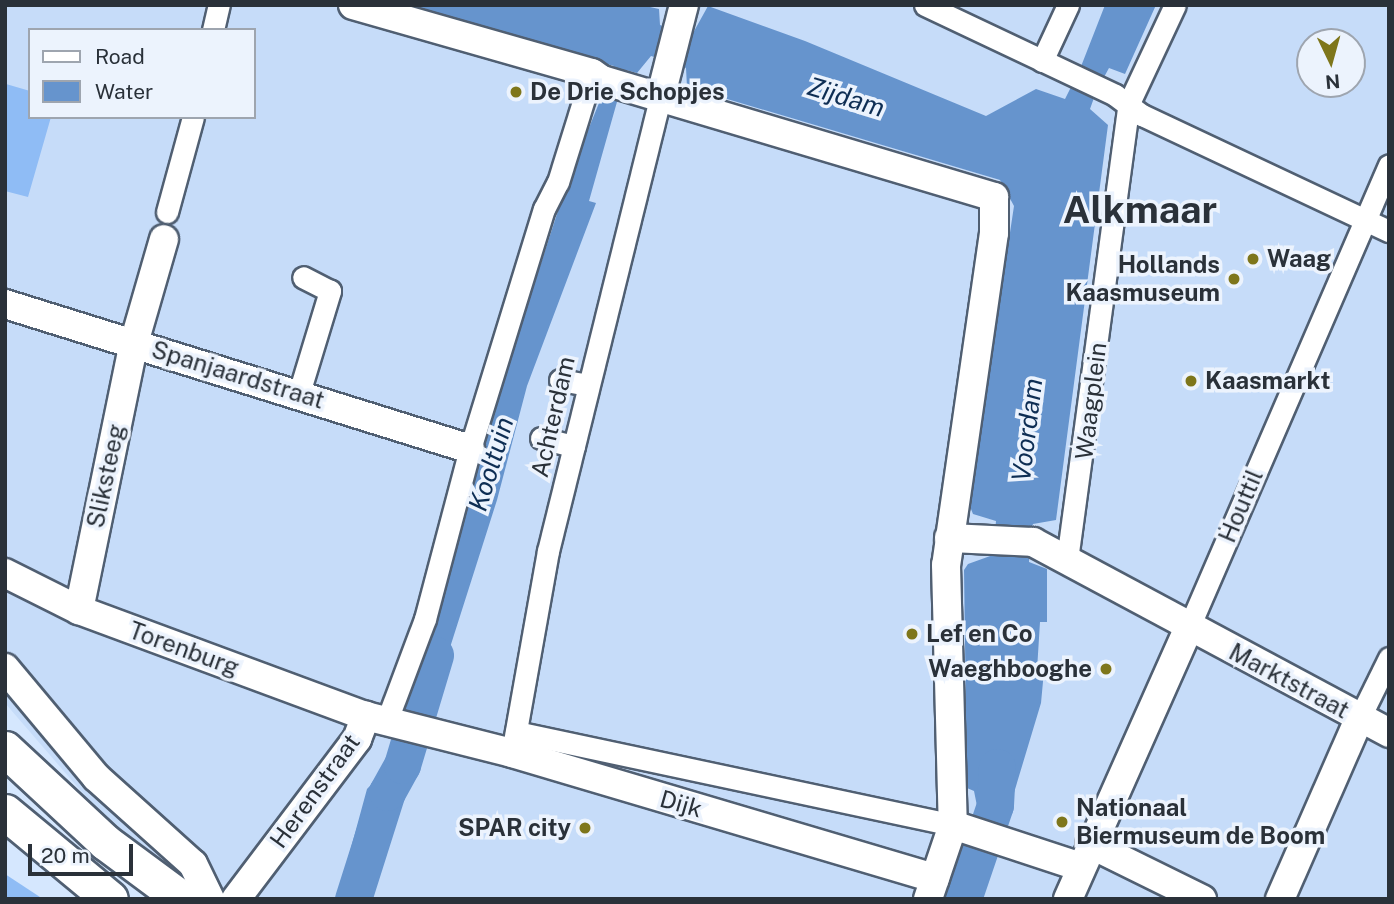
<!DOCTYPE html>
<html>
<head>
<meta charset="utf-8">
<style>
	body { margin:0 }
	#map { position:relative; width:1394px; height:904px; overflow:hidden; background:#d5e7fe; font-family:"Public Sans",sans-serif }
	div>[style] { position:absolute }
	.built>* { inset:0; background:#c6dcf9 }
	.green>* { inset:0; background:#8fbcf5 }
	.water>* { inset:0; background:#6694cd }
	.canal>* { height:37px; margin:-18.5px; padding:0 18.5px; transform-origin:18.5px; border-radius:18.5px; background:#6694cd }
	.roads { filter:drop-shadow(2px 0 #505f72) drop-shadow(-2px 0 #505f72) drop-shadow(0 2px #505f72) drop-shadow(0 -2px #505f72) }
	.pedestrian>* { height:21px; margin:-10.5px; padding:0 10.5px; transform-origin:10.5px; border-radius:10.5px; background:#fff }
	.minor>* { height:28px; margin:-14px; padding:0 14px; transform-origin:14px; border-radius:14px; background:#fff }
	.tertiary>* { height:35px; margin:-17.5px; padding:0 17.5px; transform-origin:17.5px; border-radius:17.5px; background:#fff }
	.dots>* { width:19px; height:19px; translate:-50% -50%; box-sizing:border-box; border:4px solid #ecf3fd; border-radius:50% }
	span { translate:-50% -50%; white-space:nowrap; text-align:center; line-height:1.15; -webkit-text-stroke:7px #ecf3fd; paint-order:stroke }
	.poi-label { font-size:24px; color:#2a3139; font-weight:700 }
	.left { translate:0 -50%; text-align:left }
	.right { translate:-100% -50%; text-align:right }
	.street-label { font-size:24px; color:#2a3139 }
	.water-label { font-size:26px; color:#0e2e54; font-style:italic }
	.town-label { font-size:38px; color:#2a3139; font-weight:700 }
	.frame { position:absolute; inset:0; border:7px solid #2a3139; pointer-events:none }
	.legend { position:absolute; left:28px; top:28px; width:228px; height:91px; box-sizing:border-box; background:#ecf3fd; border:2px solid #9ea5af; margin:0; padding:9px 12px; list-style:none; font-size:21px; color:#2a3139 }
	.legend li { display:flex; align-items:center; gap:14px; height:35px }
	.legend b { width:35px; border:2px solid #9ea5af }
	.north { position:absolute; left:1296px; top:28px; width:70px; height:70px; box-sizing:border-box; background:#ecf3fd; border:2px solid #9ea5af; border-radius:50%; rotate:175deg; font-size:19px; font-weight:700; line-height:28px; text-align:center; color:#2a3139 }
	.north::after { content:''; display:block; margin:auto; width:24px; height:32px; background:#7e761b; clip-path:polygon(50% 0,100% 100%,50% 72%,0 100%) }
	.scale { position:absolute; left:28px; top:844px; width:105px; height:32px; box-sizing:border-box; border:4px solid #2a3139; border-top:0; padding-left:9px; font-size:21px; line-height:24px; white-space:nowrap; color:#2a3139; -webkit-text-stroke:5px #ecf3fd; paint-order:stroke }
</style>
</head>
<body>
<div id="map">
	<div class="built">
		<i style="clip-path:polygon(evenodd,5px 5px,1389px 5px,1389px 899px,222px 899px,204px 890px,147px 853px,100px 813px,5px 703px,5px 5px,30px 30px,254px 30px,254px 117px,30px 117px,30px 30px,5px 5px,1310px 42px,1352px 42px,1352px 84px,1310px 84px,1310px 42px)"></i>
	</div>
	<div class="green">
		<i style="clip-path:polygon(6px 84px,30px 91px,30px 117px,51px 117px,28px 197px,5px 191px)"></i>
		<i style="clip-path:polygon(5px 874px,43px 899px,5px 899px)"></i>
	</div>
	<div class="water">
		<i style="clip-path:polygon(399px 5px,641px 5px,659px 9px,660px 25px,668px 28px,661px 59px,651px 56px,637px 73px,626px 70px,589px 201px,596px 203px,527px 386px,497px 500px,432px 704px,414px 700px,413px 694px,480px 451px,569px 177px,614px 66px)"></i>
		<i style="clip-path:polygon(1105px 5px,1156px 5px,1125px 74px,1109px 68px,1103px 79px,1080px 69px)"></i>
		<i style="clip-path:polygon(708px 6px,805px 41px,986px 116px,1036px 89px,1065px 99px,1072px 85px,1095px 95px,1090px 109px,1108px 125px,1056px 520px,1033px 524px,1031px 530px,1029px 562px,1047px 569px,1047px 622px,1040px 622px,1037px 670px,1044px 671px,1041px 703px,1007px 816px,1001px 819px,978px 811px,974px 791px,967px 788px,964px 570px,968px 564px,993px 555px,996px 521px,973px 514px,969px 504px,1014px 206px,1000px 180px,687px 87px,686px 68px,677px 64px,684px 31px,693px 33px)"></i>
		<i style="clip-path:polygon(397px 757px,415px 763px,402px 784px,405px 797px,367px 899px,337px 899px,367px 789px)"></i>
		<i style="clip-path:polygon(972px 849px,990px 854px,981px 899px,945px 899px,962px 850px)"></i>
	</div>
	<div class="canal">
		<i style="left:353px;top:899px;width:112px;rotate:-72.4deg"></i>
		<i style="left:387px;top:792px;width:31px;rotate:-61deg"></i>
		<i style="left:402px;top:765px;width:115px;rotate:-73.3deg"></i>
		<i style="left:963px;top:899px;width:99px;rotate:-71.2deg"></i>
		<i style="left:995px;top:805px;width:38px;rotate:-87deg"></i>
	</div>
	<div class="roads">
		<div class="pedestrian">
			<i style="left:925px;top:5px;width:210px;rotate:25.3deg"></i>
			<i style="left:1115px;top:95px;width:34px;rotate:37deg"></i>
			<i style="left:1142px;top:115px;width:273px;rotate:25.2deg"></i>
			<i style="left:213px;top:30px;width:26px;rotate:-77deg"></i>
			<i style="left:1042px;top:61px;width:62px;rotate:-65.1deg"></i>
			<i style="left:167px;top:212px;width:98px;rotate:-74.7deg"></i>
			<i style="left:560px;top:380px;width:28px;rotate:10deg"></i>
			<i style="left:299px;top:393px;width:107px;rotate:-73.1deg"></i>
			<i style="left:330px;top:291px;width:30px;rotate:-153deg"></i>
			<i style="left:541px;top:438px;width:34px;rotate:14deg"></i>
			<i style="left:1067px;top:560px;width:461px;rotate:-82.3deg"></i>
			<i style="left:1129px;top:103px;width:108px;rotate:-64.9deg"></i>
			<i style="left:1189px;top:627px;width:503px;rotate:-66.59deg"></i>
			<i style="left:1359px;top:719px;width:68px;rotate:-63.8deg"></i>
			<i style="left:387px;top:720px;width:108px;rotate:-69.4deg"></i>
			<i style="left:425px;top:619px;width:176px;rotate:-75.2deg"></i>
			<i style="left:470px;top:449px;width:251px;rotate:-72.9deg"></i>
			<i style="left:544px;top:209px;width:30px;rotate:-63deg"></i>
			<i style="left:558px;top:182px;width:114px;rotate:-72.7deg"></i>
			<i style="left:516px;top:732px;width:447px;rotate:12deg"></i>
			<i style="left:512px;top:753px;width:205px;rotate:-79.9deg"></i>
			<i style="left:548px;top:551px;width:470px;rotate:-76.1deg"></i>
		</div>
		<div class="minor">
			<i style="left:353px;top:5px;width:248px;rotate:15.9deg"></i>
			<i style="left:592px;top:73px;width:12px;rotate:35deg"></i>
			<i style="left:602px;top:80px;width:409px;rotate:16.6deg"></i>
			<i style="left:994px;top:197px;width:36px;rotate:90deg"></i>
			<i style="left:994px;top:233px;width:335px;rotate:98.2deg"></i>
			<i style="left:946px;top:565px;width:260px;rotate:88.5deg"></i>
			<i style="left:953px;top:825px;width:78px;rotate:108.7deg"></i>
			<i style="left:661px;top:95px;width:93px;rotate:-75.7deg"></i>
			<i style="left:5px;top:304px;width:487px;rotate:17.3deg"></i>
			<i style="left:949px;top:538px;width:84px;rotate:2.7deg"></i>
			<i style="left:1033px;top:542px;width:404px;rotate:28.2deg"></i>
			<i style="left:5px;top:573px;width:83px;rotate:26.6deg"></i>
			<i style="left:79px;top:610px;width:306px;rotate:20.3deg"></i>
			<i style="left:366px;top:716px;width:151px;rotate:14.2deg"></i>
			<i style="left:512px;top:753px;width:441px;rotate:16.5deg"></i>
			<i style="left:79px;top:610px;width:273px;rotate:-78.4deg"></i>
			<i style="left:134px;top:343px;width:108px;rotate:-73.9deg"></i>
			<i style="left:5px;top:668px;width:142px;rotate:50.1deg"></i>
			<i style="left:96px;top:777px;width:130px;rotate:41.9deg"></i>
			<i style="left:193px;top:864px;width:39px;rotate:64deg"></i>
			<i style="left:953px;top:825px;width:135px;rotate:18.2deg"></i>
			<i style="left:1090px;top:844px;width:125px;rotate:26.2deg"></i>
			<i style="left:236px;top:899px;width:201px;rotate:-52.9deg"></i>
			<i style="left:357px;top:739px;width:25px;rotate:-69deg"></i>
			<i style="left:1068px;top:899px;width:298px;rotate:-66deg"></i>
			<i style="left:1280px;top:899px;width:197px;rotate:-66.3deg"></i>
		</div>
		<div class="tertiary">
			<i style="left:5px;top:749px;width:137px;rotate:42.9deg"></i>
			<i style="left:105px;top:842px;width:96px;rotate:36.5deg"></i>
			<i style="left:5px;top:812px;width:136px;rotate:39.6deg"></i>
		</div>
	</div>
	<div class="dots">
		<i style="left:516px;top:92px;background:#7e761b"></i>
		<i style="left:1253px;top:259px;background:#7e761b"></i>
		<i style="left:1234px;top:279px;background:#7e761b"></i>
		<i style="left:1191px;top:381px;background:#7e761b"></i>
		<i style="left:912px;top:634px;background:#7e761b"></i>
		<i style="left:1106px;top:669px;background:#7e761b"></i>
		<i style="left:1062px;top:822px;background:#7e761b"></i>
		<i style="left:585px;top:828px;background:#7e761b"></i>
	</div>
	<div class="poi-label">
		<span class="left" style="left:530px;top:92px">De Drie Schopjes</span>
		<span class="left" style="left:1267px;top:259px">Waag</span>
		<span class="right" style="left:1220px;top:279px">Hollands<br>Kaasmuseum</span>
		<span class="left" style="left:1205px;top:381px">Kaasmarkt</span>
		<span class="left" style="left:926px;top:634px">Lef en Co</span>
		<span class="right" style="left:1092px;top:669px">Waeghbooghe</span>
		<span class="left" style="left:1076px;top:822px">Nationaal<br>Biermuseum de Boom</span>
		<span class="right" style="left:571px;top:828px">SPAR city</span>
	</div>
	<div class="street-label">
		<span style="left:238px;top:375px;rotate:17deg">Spanjaardstraat</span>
		<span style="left:1091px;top:401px;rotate:-83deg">Waagplein</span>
		<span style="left:553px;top:417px;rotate:-77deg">Achterdam</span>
		<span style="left:106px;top:476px;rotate:-78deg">Sliksteeg</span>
		<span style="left:1241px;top:506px;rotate:-67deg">Houttil</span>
		<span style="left:184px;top:649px;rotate:20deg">Torenburg</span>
		<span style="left:1289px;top:681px;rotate:28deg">Marktstraat</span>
		<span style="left:315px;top:791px;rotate:-54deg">Herenstraat</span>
		<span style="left:681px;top:804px;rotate:16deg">Dijk</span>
	</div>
	<div class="water-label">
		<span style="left:846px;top:97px;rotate:17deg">Zijdam</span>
		<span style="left:1027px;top:430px;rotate:-83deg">Voordam</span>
		<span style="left:491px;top:464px;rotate:-73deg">Kooltuin</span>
	</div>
	<div class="town-label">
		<span style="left:1140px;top:210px">Alkmaar</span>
	</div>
	<div class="frame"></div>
	<ul class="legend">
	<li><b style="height:9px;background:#fff"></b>Road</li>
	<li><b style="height:19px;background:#6694cd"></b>Water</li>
	</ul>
	<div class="north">N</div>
	<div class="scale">20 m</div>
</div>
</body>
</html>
